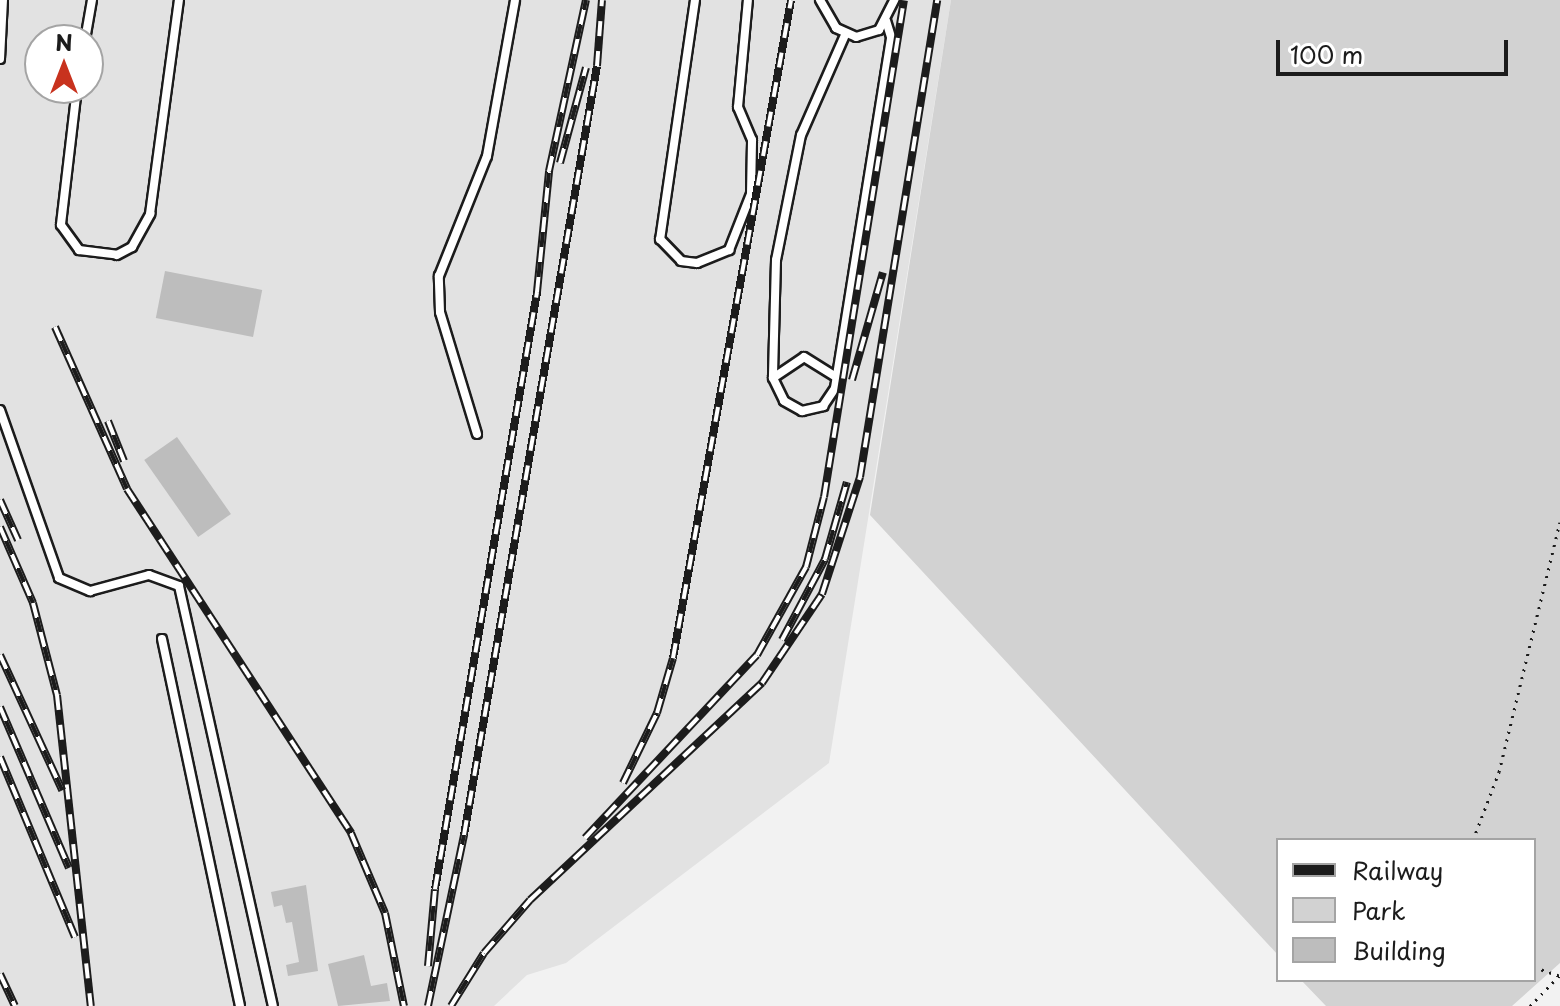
<!DOCTYPE html>
<html>
<head>
<meta charset="utf-8">
<style>
	body { margin:0 }
	#map { position:relative; width:1560px; height:1006px; overflow:hidden; background:#f2f2f2; font-family:"Playpen Sans",sans-serif }
	div>[style] { position:absolute }
	.built>* { inset:0; background:#e2e2e2 }
	.green>* { inset:0; background:#d2d2d2 }
	.building>* { inset:0; background:#bdbdbd; transform-origin:0 0 }
	.path>* { height:3px; margin-top:-1.5px; transform-origin:0; background:repeating-linear-gradient(90deg,#1c1c1c 0 2px,transparent 0 8px) }
	.roads { filter:drop-shadow(2px 0 #1c1c1c) drop-shadow(-2px 0 #1c1c1c) drop-shadow(0 2px #1c1c1c) drop-shadow(0 -2px #1c1c1c) }
	.service>* { height:8px; margin:-4px; padding:0 4px; transform-origin:4px; border-radius:4px; background:#fff }
	.rail>* { height:8px; margin-top:-4px; transform-origin:0; background:repeating-linear-gradient(90deg,#fff 0 15px,#1c1c1c 0 30px); box-sizing:border-box; border-block:2px solid #1c1c1c }
	span { translate:-50% -50%; white-space:nowrap; text-align:center; line-height:1.15; -webkit-text-stroke:7px #fff; paint-order:stroke }
	.legend { position:absolute; left:1276px; top:838px; width:260px; height:144px; box-sizing:border-box; background:#fff; border:2px solid #a4a4a4; margin:0; padding:10px 14px; list-style:none; font-size:24px; color:#1c1c1c }
	.legend li { display:flex; align-items:center; gap:16px; height:40px }
	.legend b { width:40px; border:2px solid #a4a4a4 }
	.north { position:absolute; left:24px; top:24px; width:80px; height:80px; box-sizing:border-box; background:#fff; border:2px solid #a4a4a4; border-radius:50%; rotate:0deg; font-size:22px; font-weight:700; line-height:32px; text-align:center; color:#1c1c1c }
	.north::after { content:''; display:block; margin:auto; width:28px; height:36px; background:#c8321e; clip-path:polygon(50% 0,100% 100%,50% 72%,0 100%) }
	.scale { position:absolute; left:1276px; top:40px; width:232px; height:36px; box-sizing:border-box; border:4px solid #1c1c1c; border-top:0; padding-left:10px; font-size:24px; line-height:28px; white-space:nowrap; color:#1c1c1c; -webkit-text-stroke:6px #fff; paint-order:stroke }
</style>
</head>
<body>
<div id="map">
	<div class="built">
		<i style="clip-path:polygon(evenodd,0 0,951px 0,829px 763px,566px 963px,527px 975px,494px 1006px,0 1006px,0 0,40px 40px,88px 40px,88px 88px,40px 88px,40px 40px)"></i>
	</div>
	<div class="green">
		<i style="clip-path:polygon(951px 0,1560px 0,1560px 963px,1512px 1006px,1326px 1006px,1301px 980px,1534px 980px,1534px 840px,1278px 840px,1278px 955px,870px 515px)"></i>
	</div>
	<div class="building">
		<i style="left:165px;top:271px;width:99px;height:48px;rotate:11deg"></i>
		<i style="left:177px;top:437px;width:94px;height:40px;rotate:55deg"></i>
		<i style="clip-path:polygon(306px 885px,318px 971px,288px 976px,286px 965px,299px 962px,292px 922px,286px 923px,282px 905px,274px 907px,271px 892px)"></i>
		<i style="clip-path:polygon(364px 955px,371px 986px,387px 983px,390px 1001px,338px 1006px,328px 964px)"></i>
	</div>
	<div class="path">
		<i style="left:1473px;top:840px;width:73px;rotate:-69.1deg"></i>
		<i style="left:1499px;top:772px;width:257px;rotate:-76.3deg"></i>
		<i style="left:1534px;top:967px;width:28px;rotate:19deg"></i>
		<i style="left:1530px;top:1006px;width:42px;rotate:-46deg"></i>
	</div>
	<div class="roads">
		<div class="service">
			<i style="left:695px;top:0;width:242px;rotate:98.3deg"></i>
			<i style="left:660px;top:239px;width:30px;rotate:46deg"></i>
			<i style="left:681px;top:261px;width:16px;rotate:7deg"></i>
			<i style="left:697px;top:263px;width:35px;rotate:-22deg"></i>
			<i style="left:729px;top:250px;width:60px;rotate:-68.6deg"></i>
			<i style="left:751px;top:194px;width:54px;rotate:-88.9deg"></i>
			<i style="left:752px;top:140px;width:36px;rotate:-113deg"></i>
			<i style="left:738px;top:107px;width:107px;rotate:-84.7deg"></i>
			<i style="left:820px;top:0;width:32px;rotate:60deg"></i>
			<i style="left:836px;top:28px;width:22px;rotate:24deg"></i>
			<i style="left:856px;top:37px;width:24px;rotate:-17deg"></i>
			<i style="left:879px;top:30px;width:34px;rotate:-63deg"></i>
			<i style="left:845px;top:35px;width:109px;rotate:113.7deg"></i>
			<i style="left:801px;top:135px;width:127px;rotate:101.3deg"></i>
			<i style="left:776px;top:260px;width:118px;rotate:91.5deg"></i>
			<i style="left:773px;top:378px;width:25px;rotate:64deg"></i>
			<i style="left:784px;top:401px;width:21px;rotate:29deg"></i>
			<i style="left:802px;top:411px;width:22px;rotate:-13deg"></i>
			<i style="left:823px;top:406px;width:22px;rotate:-56deg"></i>
			<i style="left:835px;top:388px;width:355px;rotate:-80.9deg"></i>
			<i style="left:891px;top:37px;width:17px;rotate:-107deg"></i>
			<i style="left:85px;top:40px;width:41px;rotate:-80.1deg"></i>
			<i style="left:0;top:59px;width:59px;rotate:-87.1deg"></i>
			<i style="left:77px;top:88px;width:138px;rotate:96.7deg"></i>
			<i style="left:61px;top:225px;width:31px;rotate:54deg"></i>
			<i style="left:79px;top:250px;width:38px;rotate:7deg"></i>
			<i style="left:117px;top:255px;width:17px;rotate:-28deg"></i>
			<i style="left:132px;top:247px;width:38px;rotate:-61deg"></i>
			<i style="left:150px;top:214px;width:216px;rotate:-82.3deg"></i>
			<i style="left:773px;top:378px;width:37px;rotate:-34deg"></i>
			<i style="left:804px;top:357px;width:39px;rotate:32deg"></i>
			<i style="left:0;top:410px;width:178px;rotate:70.6deg"></i>
			<i style="left:59px;top:578px;width:34px;rotate:23deg"></i>
			<i style="left:90px;top:591px;width:61px;rotate:-15.2deg"></i>
			<i style="left:149px;top:575px;width:32px;rotate:20deg"></i>
			<i style="left:179px;top:586px;width:430px;rotate:77.4deg"></i>
			<i style="left:477px;top:434px;width:127px;rotate:-106.9deg"></i>
			<i style="left:440px;top:312px;width:36px;rotate:-92deg"></i>
			<i style="left:439px;top:276px;width:129px;rotate:-68.2deg"></i>
			<i style="left:487px;top:156px;width:158px;rotate:-79.8deg"></i>
			<i style="left:162px;top:639px;width:375px;rotate:78deg"></i>
		</div>
	</div>
	<div class="rail">
		<i style="left:560px;top:163px;width:99px;rotate:-74.8deg"></i>
		<i style="left:55px;top:327px;width:177px;rotate:66deg"></i>
		<i style="left:127px;top:489px;width:411px;rotate:56.9deg"></i>
		<i style="left:351px;top:833px;width:87px;rotate:67deg"></i>
		<i style="left:385px;top:913px;width:95px;rotate:78.5deg"></i>
		<i style="left:852px;top:380px;width:112px;rotate:-74deg"></i>
		<i style="left:108px;top:421px;width:43px;rotate:68.2deg"></i>
		<i style="left:0;top:500px;width:44px;rotate:65.8deg"></i>
		<i style="left:0;top:527px;width:83px;rotate:66.5deg"></i>
		<i style="left:33px;top:603px;width:95px;rotate:75.4deg"></i>
		<i style="left:57px;top:695px;width:313px;rotate:83.8deg"></i>
		<i style="left:782px;top:640px;width:92px;rotate:-62deg"></i>
		<i style="left:825px;top:559px;width:80px;rotate:-74.1deg"></i>
		<i style="left:0;top:655px;width:149px;rotate:65.3deg"></i>
		<i style="left:0;top:707px;width:175px;rotate:66.8deg"></i>
		<i style="left:0;top:757px;width:195px;rotate:67.4deg"></i>
		<i style="left:623px;top:783px;width:78px;rotate:-64.1deg"></i>
		<i style="left:657px;top:713px;width:57px;rotate:-73.8deg"></i>
		<i style="left:673px;top:658px;width:668px;rotate:-79.83deg"></i>
		<i style="left:585px;top:838px;width:251px;rotate:-46.8deg"></i>
		<i style="left:757px;top:655px;width:101px;rotate:-60.9deg"></i>
		<i style="left:806px;top:567px;width:72px;rotate:-75.6deg"></i>
		<i style="left:824px;top:497px;width:503px;rotate:-80.86deg"></i>
		<i style="left:428px;top:966px;width:77px;rotate:-84.8deg"></i>
		<i style="left:435px;top:889px;width:606px;rotate:-80.3deg"></i>
		<i style="left:537px;top:292px;width:122px;rotate:-84.3deg"></i>
		<i style="left:549px;top:171px;width:175px;rotate:-77.8deg"></i>
		<i style="left:0;top:974px;width:35px;rotate:65deg"></i>
		<i style="left:428px;top:1006px;width:175px;rotate:-78.1deg"></i>
		<i style="left:464px;top:835px;width:780px;rotate:-80.19deg"></i>
		<i style="left:597px;top:66px;width:66px;rotate:-85.7deg"></i>
		<i style="left:451px;top:1006px;width:62px;rotate:-58.1deg"></i>
		<i style="left:484px;top:953px;width:70px;rotate:-49deg"></i>
		<i style="left:530px;top:900px;width:318px;rotate:-43.1deg"></i>
		<i style="left:762px;top:683px;width:107px;rotate:-56deg"></i>
		<i style="left:822px;top:594px;width:123px;rotate:-72deg"></i>
		<i style="left:860px;top:477px;width:483px;rotate:-80.8deg"></i>
	</div>
	<ul class="legend">
	<li><b style="height:10px;background:#1c1c1c"></b>Railway</li>
	<li><b style="height:22px;background:#d2d2d2"></b>Park</li>
	<li><b style="height:22px;background:#bdbdbd"></b>Building</li>
	</ul>
	<div class="north">N</div>
	<div class="scale">100 m</div>
</div>
</body>
</html>
